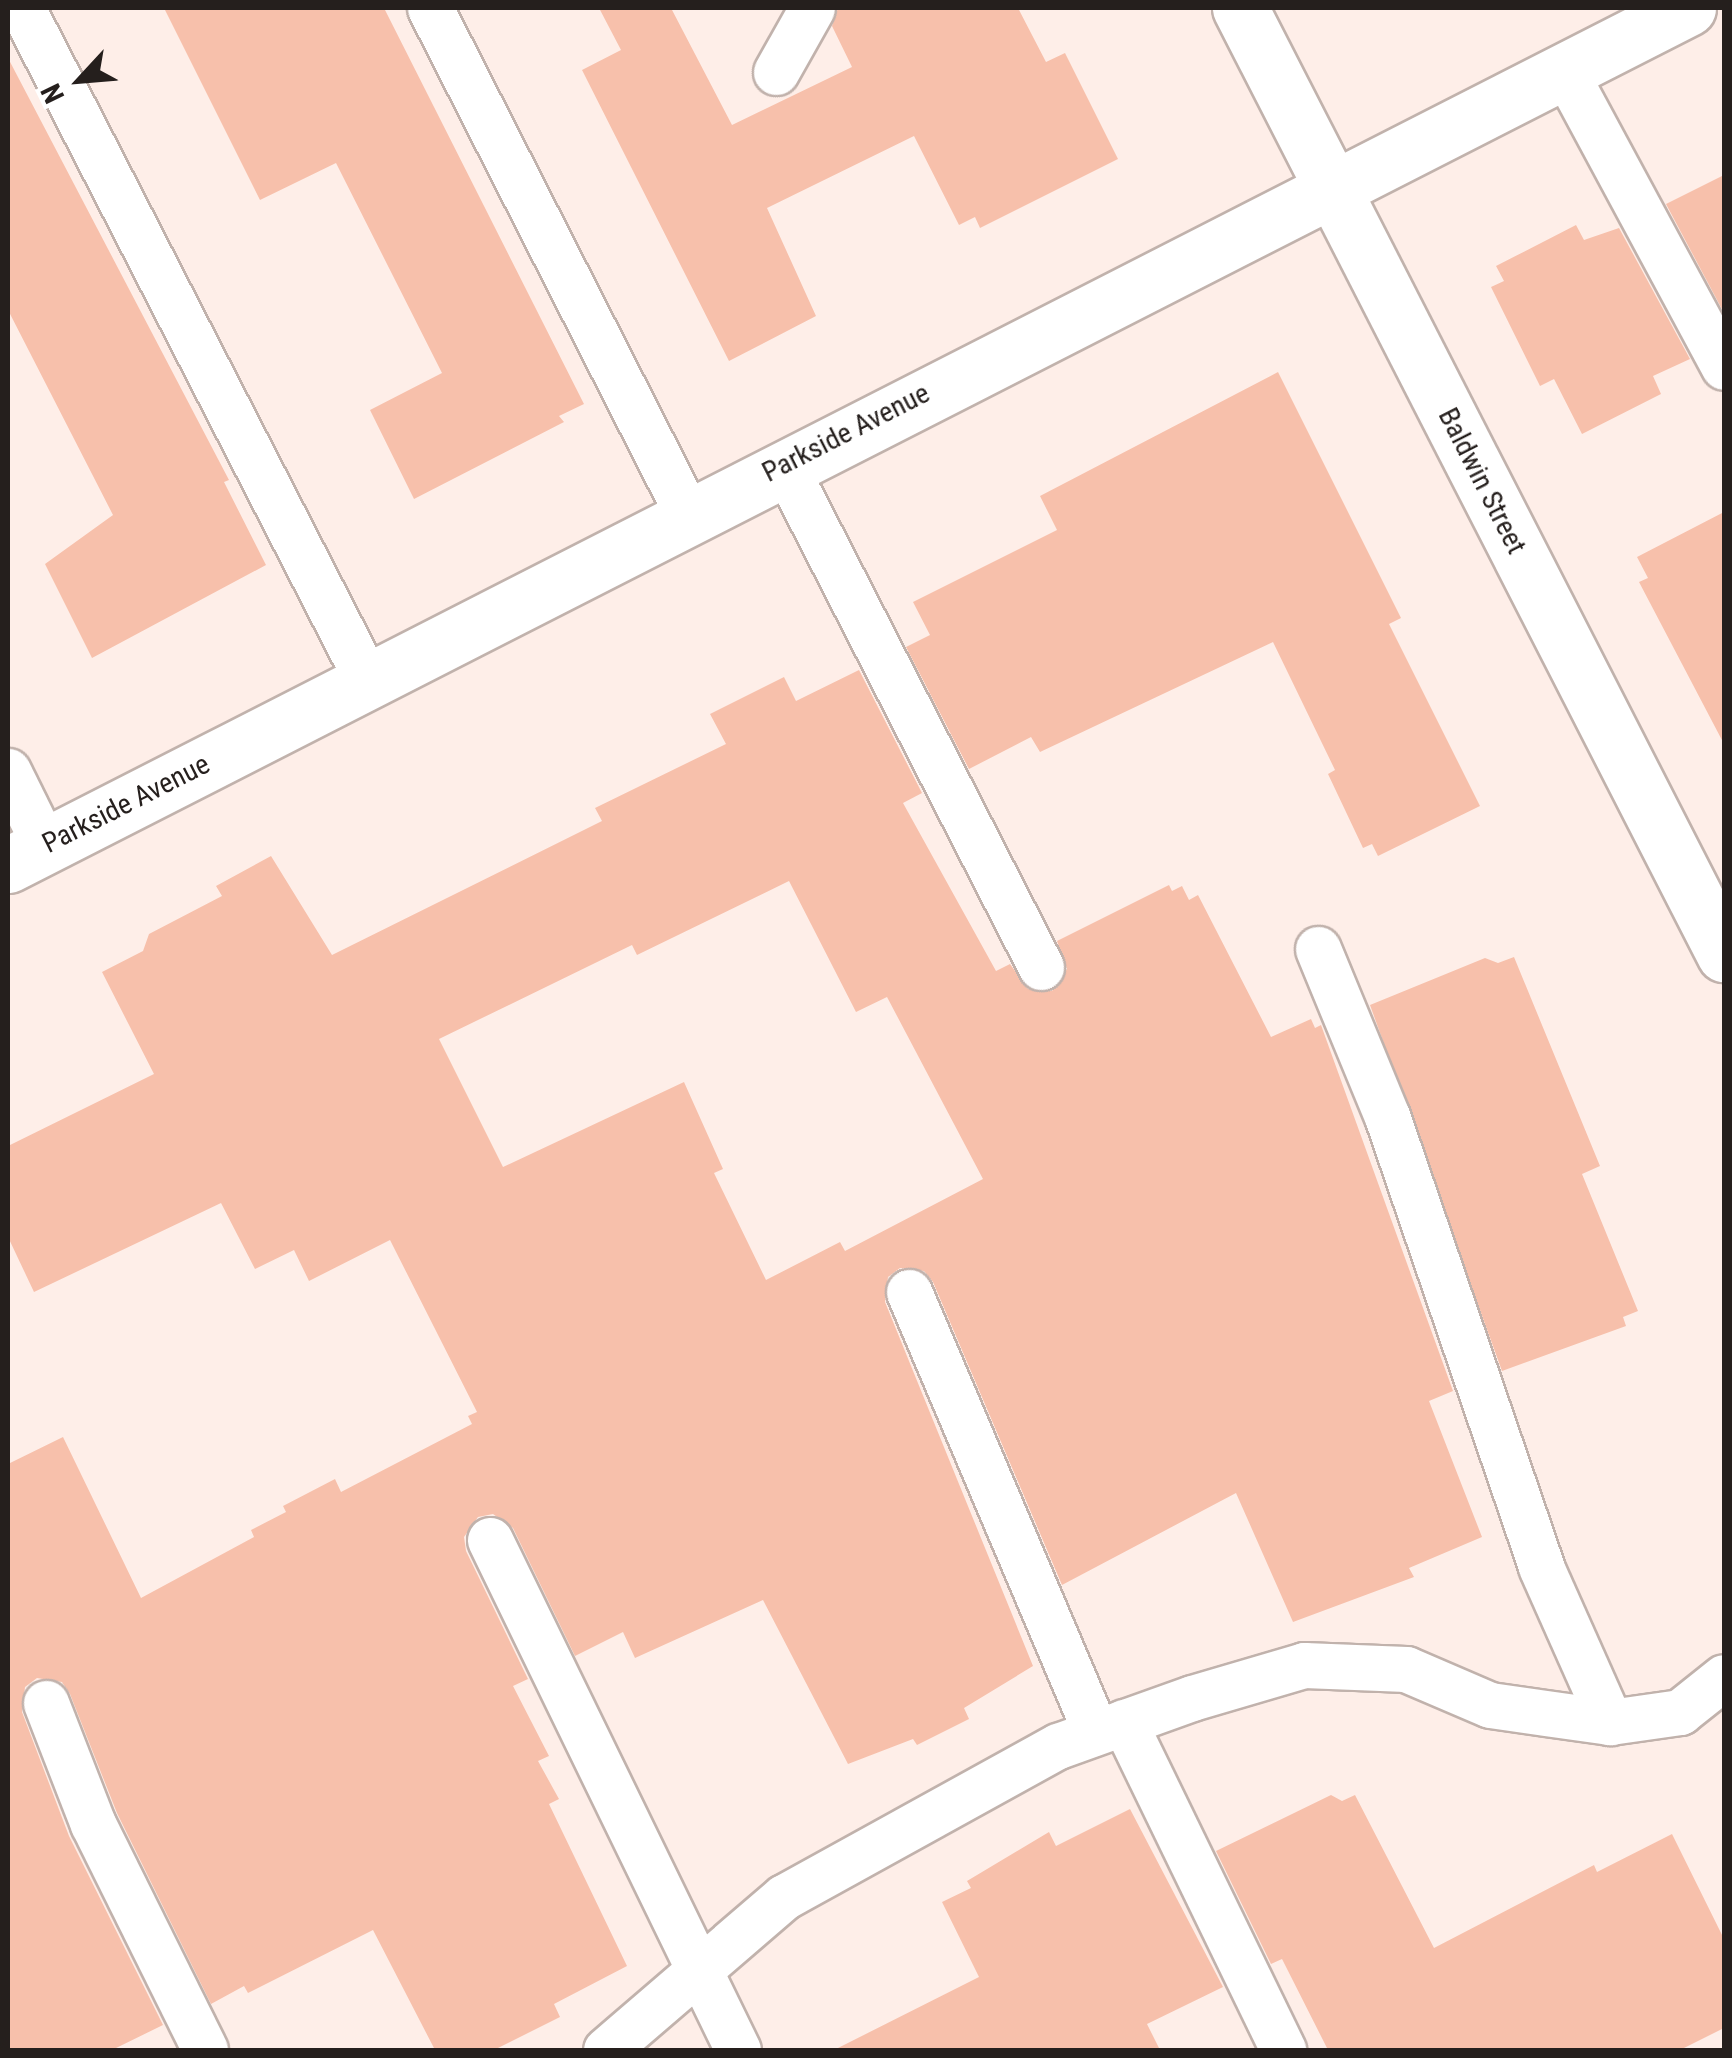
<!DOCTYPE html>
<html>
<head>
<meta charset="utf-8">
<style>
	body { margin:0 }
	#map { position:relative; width:1732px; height:2058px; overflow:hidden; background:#feeee8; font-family:"Roboto Condensed",sans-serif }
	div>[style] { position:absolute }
	.building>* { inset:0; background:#f7c0ab }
	.roads { filter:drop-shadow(2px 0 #c1b2ac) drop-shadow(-2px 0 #c1b2ac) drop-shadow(0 2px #c1b2ac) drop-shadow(0 -2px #c1b2ac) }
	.service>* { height:45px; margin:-22.5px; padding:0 22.5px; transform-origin:22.5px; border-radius:22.5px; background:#fff }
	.minor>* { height:55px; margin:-27.5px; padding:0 27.5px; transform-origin:27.5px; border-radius:27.5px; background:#fff }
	span { translate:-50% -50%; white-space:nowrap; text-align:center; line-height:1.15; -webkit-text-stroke:8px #fff; paint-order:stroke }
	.street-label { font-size:28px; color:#251f1d }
	.frame { position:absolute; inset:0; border:10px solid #251f1d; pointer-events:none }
	.north { position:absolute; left:30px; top:30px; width:100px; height:100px; -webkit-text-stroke:8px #fff; paint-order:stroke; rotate:244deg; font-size:28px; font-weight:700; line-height:40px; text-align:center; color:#251f1d }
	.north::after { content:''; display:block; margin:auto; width:35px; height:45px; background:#251f1d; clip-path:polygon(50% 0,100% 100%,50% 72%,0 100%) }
</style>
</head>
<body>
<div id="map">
	<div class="building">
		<i style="clip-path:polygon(164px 8px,384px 8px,584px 404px,559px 416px,564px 422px,414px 499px,370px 410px,442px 373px,336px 163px,260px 200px)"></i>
		<i style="clip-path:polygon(599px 8px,671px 8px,732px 125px,852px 67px,832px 26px,838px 8px,1018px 8px,1046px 62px,1065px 53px,1118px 159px,980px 228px,975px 217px,959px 225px,914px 136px,767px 208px,816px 316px,729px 361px,582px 70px,621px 50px)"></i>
		<i style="clip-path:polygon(8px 58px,229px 480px,224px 482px,266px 565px,92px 658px,45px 564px,113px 515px,8px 310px)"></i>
		<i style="clip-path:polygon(1724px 175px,1724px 313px,1666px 204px)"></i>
		<i style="clip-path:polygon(1576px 225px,1584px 240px,1619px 228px,1690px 359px,1653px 376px,1661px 394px,1582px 434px,1554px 379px,1540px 386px,1491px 287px,1504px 281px,1496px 266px)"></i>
		<i style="clip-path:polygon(1278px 372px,1401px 618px,1389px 624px,1480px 806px,1378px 856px,1372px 844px,1363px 848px,1328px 774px,1335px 770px,1273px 642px,1040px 752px,1031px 737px,969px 769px,906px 647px,930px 635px,913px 602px,1057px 530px,1040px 496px)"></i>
		<i style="clip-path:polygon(1724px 512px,1724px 744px,1639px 582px,1648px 578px,1637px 557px)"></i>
		<i style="clip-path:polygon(evenodd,859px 670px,922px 793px,903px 803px,996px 971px,1010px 964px,1028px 989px,1052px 991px,1067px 969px,1057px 941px,1169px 885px,1172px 891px,1182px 886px,1189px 900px,1198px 895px,1271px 1037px,1311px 1019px,1315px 1028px,1321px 1025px,1453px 1391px,1429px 1401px,1482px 1537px,1409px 1568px,1414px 1577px,1293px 1622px,1236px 1493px,1062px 1585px,933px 1282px,924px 1271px,900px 1268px,888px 1277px,885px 1302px,1033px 1666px,964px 1708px,969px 1719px,917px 1745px,913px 1739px,848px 1764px,763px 1600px,635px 1658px,623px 1632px,575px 1656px,513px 1528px,493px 1514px,478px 1517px,464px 1537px,466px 1551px,528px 1679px,513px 1686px,549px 1756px,538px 1761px,559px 1799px,549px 1804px,627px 1966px,554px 2004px,560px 2017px,494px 2050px,435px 2050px,373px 1930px,248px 1993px,244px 1986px,211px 2004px,117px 1813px,70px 1694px,62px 1682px,37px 1678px,25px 1687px,22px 1712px,69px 1836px,163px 2025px,112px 2050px,8px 2050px,8px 1464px,63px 1437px,141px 1598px,254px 1537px,251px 1530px,286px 1512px,283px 1506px,335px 1479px,341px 1492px,472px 1424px,468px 1416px,477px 1412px,390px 1240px,309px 1281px,294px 1250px,255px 1269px,221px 1203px,34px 1292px,8px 1237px,8px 1146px,154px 1074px,102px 972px,143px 951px,149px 934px,222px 896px,216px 886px,271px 856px,332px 955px,602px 821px,595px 808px,726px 744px,710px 714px,784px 677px,796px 701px,859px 670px,789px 881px,856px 1012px,887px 997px,983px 1179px,845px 1251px,840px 1242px,766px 1280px,714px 1173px,723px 1169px,684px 1082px,503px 1167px,439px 1039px,632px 945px,637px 955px,789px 881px)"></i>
		<i style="clip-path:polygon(1514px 957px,1600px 1166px,1582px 1174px,1638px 1311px,1623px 1317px,1626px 1326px,1502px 1371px,1370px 1005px,1485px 958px,1498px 963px)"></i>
		<i style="clip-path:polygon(1331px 1795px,1342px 1801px,1355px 1795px,1434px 1948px,1594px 1865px,1597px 1872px,1672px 1834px,1724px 1939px,1724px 2028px,1680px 2050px,1328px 2050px,1282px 1959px,1271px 1964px,1216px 1851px)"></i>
		<i style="clip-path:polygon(1130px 1809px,1223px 1987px,1147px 2024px,1160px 2050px,834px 2050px,979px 1977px,942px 1902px,971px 1888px,967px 1881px,1049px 1832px,1056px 1846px)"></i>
	</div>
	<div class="roads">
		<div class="service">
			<i style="left:22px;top:8px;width:755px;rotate:62.82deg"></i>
			<i style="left:430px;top:8px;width:569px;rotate:63.03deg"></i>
			<i style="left:1564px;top:70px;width:337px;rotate:61.7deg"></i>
			<i style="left:776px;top:72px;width:73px;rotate:-60.6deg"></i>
			<i style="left:784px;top:465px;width:564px;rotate:62.89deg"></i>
			<i style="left:8px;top:771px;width:84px;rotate:63.7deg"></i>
			<i style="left:1318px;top:949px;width:181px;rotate:67.6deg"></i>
			<i style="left:1387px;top:1116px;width:477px;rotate:71.1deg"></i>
			<i style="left:1541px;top:1567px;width:170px;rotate:66deg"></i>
			<i style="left:909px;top:1292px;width:478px;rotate:67deg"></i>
			<i style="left:490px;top:1540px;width:567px;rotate:64.07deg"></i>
			<i style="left:46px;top:1703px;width:130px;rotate:68.8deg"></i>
			<i style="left:93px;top:1824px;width:252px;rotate:63.6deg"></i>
			<i style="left:1124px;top:1722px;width:365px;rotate:64.1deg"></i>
			<i style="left:606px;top:2050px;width:235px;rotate:-40.7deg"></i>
			<i style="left:784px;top:1897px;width:313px;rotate:-28.9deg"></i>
			<i style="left:1058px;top:1746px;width:142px;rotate:-19.7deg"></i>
			<i style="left:1192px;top:1698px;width:117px;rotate:-16.4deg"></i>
			<i style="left:1304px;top:1665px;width:102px;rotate:2.2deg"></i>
			<i style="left:1406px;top:1669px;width:91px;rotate:23.2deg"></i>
			<i style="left:1490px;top:1705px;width:121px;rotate:8.1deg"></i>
			<i style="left:1610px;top:1722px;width:71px;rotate:-8.1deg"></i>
			<i style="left:1680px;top:1712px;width:56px;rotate:-38.5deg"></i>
		</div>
		<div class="minor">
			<i style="left:1240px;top:8px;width:1063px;rotate:62.9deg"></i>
			<i style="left:8px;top:865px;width:1886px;rotate:-27.03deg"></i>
		</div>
	</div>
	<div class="street-label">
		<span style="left:846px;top:433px;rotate:-27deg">Parkside Avenue</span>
		<span style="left:1482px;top:481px;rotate:63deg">Baldwin Street</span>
		<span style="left:126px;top:804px;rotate:-27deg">Parkside Avenue</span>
	</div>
	<div class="frame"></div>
	<div class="north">N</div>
</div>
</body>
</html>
